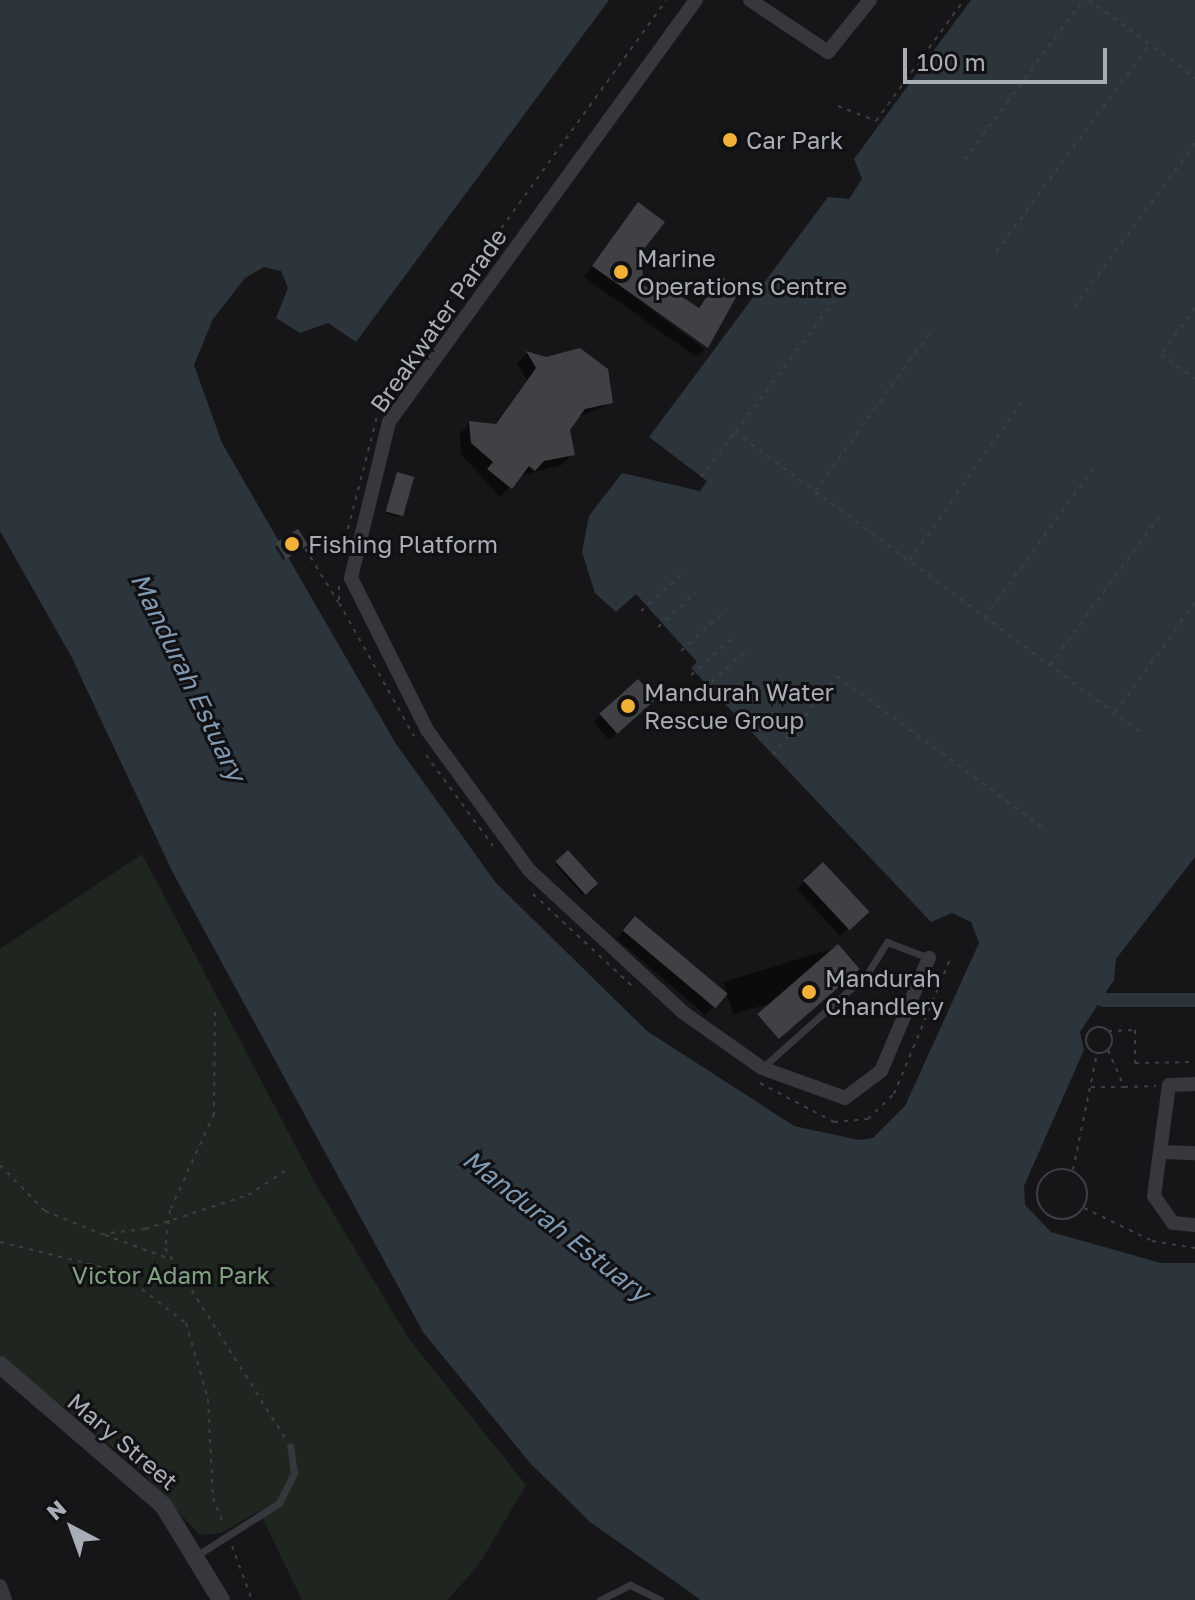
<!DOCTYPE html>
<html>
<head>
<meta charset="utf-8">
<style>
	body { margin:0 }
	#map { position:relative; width:1195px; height:1600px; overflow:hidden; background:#161618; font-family:"Golos Text",sans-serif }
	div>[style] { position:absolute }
	.green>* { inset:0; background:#1e261f }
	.water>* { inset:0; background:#2c353c }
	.shadow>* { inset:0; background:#0007; transform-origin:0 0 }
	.canal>* { height:14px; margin:-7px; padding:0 7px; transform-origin:7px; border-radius:7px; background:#2c353c }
	.building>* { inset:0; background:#404145; transform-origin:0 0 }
	.path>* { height:2px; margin-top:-1px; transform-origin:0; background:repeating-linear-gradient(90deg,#3d3f44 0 4px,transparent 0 10px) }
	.path>.ring { margin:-1px; padding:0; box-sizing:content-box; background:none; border:2px solid #3d3f44; border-radius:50% }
	.service>* { height:7px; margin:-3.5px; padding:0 3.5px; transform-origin:3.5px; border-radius:3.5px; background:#37383d }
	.minor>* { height:14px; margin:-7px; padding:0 7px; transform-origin:7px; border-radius:7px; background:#37383d }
	.tertiary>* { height:18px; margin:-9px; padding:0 9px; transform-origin:9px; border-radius:9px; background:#37383d }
	.dots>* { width:22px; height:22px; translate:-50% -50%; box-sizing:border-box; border:4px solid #111113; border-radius:50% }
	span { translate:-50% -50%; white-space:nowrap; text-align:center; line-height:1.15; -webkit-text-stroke:6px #111113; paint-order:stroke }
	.poi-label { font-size:24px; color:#a8adb8 }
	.left { translate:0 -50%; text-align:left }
	.street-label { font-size:24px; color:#a8adb8 }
	.park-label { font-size:24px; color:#7fa381 }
	.water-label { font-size:26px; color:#7f9bb3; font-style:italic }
	.north { position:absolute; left:32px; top:1488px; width:80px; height:80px; -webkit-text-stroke:6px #111113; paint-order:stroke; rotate:319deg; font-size:22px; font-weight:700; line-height:32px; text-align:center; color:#a8adb8 }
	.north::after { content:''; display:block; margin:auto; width:28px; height:36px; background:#a8adb8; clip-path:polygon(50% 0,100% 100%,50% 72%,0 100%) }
	.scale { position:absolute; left:903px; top:48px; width:204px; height:36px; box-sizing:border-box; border:4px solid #a8adb8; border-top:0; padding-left:10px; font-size:24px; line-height:28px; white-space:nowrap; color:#a8adb8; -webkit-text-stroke:6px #111113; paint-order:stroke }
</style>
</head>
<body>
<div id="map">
	<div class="green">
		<i style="clip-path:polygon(142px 854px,314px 1181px,409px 1339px,526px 1485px,478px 1566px,447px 1600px,302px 1600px,259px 1511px,221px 1533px,200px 1535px,140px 1470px,0 1355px,0 949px)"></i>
	</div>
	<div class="water">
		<i style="clip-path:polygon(0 0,609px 0,356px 342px,328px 323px,300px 333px,276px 318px,288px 288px,281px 271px,264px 267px,245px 278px,213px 319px,194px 365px,222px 443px,396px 744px,496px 883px,647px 1031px,794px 1126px,859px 1140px,873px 1138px,905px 1106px,979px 943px,971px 922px,952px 913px,931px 922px,691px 668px,697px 662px,636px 594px,616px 612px,595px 593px,582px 552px,589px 516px,622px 473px,700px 491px,707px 481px,649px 437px,828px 197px,849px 199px,862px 179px,854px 159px,971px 0,1195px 0,1195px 857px,1116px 959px,1114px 980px,1080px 1032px,1084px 1050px,1024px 1186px,1025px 1205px,1051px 1232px,1161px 1263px,1195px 1263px,1195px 1600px,701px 1600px,590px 1522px,531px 1464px,423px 1332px,173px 873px,71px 656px,0 531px)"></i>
	</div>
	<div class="shadow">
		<i style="clip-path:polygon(638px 205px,640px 285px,697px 309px,721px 279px,707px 345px,640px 302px,705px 349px,696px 357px,584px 277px)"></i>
		<i style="clip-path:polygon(527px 353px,611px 403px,576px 418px,567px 430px,573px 454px,562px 465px,519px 476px,500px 497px,461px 454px,460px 433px,470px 423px,494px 426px,527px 380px,517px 363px)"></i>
		<i style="clip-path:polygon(396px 476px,401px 515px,400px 517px,386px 513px)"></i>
		<i style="clip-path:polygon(298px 532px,304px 547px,283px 560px,275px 547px)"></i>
		<i style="clip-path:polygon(646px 706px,609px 740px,593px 722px,601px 715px)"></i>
		<i style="left:568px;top:852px;width:42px;height:18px;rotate:48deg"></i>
		<i style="left:823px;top:865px;width:64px;height:35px;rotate:48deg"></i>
		<i style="clip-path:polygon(628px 926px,713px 1007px,705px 1015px,617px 939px)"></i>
		<i style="left:838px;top:947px;width:34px;height:120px;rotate:73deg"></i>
	</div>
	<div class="canal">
		<i style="left:1103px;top:1000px;width:92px"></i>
	</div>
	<div class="building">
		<i style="clip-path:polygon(638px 202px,665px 222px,644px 249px,642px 284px,653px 291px,660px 282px,699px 308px,721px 276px,740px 290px,708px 348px,592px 266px)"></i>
		<i style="clip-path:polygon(580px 348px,608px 369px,613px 403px,585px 409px,570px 430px,575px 455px,544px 461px,535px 471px,529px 466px,512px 489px,487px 469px,493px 462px,471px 443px,469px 421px,496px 424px,536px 368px,526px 351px,546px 357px)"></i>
		<i style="left:397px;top:472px;width:18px;height:41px;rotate:16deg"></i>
		<i style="left:298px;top:529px;width:19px;height:26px;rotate:58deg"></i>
		<i style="left:638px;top:679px;width:27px;height:52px;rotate:48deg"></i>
		<i style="left:568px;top:850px;width:45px;height:17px;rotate:48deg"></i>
		<i style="left:823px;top:862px;width:68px;height:27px;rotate:47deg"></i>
		<i style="left:635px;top:916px;width:121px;height:19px;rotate:40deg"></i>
		<i style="left:838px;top:944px;width:33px;height:107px;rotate:49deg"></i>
	</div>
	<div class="path">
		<i style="left:1089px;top:0;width:132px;rotate:36.3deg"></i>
		<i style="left:838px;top:106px;width:41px;rotate:21.5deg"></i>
		<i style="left:876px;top:121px;width:150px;rotate:-54deg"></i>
		<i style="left:965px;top:159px;width:198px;rotate:-53.4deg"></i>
		<i style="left:996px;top:252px;width:257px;rotate:-53.5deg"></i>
		<i style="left:1074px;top:308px;width:205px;rotate:-53.7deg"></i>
		<i style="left:1195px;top:308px;width:57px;rotate:126.5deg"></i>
		<i style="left:1161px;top:354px;width:42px;rotate:36.3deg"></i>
		<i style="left:736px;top:431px;width:175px;rotate:-53.1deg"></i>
		<i style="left:701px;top:477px;width:56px;rotate:-52.9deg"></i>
		<i style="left:735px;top:432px;width:508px;rotate:36.51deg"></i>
		<i style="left:815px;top:491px;width:199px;rotate:-54deg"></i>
		<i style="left:300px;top:540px;width:73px;rotate:58.5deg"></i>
		<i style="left:343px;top:548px;width:163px;rotate:-75.5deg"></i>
		<i style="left:384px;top:390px;width:481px;rotate:-54.1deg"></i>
		<i style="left:910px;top:560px;width:194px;rotate:-54.8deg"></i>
		<i style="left:339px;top:586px;width:17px;rotate:90deg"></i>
		<i style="left:339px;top:603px;width:153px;rotate:60.6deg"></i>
		<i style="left:641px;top:611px;width:54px;rotate:-42deg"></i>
		<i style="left:985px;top:617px;width:187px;rotate:-53.9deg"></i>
		<i style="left:658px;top:627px;width:52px;rotate:-42.6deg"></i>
		<i style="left:681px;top:651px;width:58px;rotate:-42.2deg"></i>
		<i style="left:1050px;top:665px;width:185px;rotate:-53.6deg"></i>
		<i style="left:691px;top:675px;width:60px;rotate:-41.6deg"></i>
		<i style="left:704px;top:689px;width:61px;rotate:-42.3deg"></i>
		<i style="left:1116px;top:712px;width:135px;rotate:-54.3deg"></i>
		<i style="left:426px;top:755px;width:113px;rotate:53.6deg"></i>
		<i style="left:773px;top:755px;width:102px;rotate:-51deg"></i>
		<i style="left:837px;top:676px;width:260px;rotate:36.4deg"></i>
		<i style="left:533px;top:894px;width:138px;rotate:42.9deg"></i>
		<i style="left:215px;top:1012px;width:102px;rotate:90.6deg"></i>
		<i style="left:214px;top:1114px;width:106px;rotate:114.6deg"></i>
		<i style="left:170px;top:1210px;width:38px;rotate:97deg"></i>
		<i style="left:165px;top:1248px;width:225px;rotate:57.7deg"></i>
		<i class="ring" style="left:1086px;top:1027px;width:24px;height:24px"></i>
		<i style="left:1108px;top:1031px;width:27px;rotate:-2deg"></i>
		<i style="left:1135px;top:1030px;width:33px;rotate:90deg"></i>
		<i style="left:1135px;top:1063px;width:60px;rotate:-1deg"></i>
		<i style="left:1108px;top:1050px;width:40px;rotate:66.6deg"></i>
		<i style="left:1124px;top:1087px;width:32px;rotate:-2deg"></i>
		<i style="left:760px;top:1083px;width:84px;rotate:27.8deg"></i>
		<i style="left:834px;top:1122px;width:34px;rotate:-5deg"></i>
		<i style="left:868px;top:1119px;width:36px;rotate:-44deg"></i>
		<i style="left:894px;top:1094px;width:148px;rotate:-67.4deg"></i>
		<i style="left:1091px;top:1087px;width:33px"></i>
		<i style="left:0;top:1165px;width:64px;rotate:45.6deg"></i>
		<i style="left:45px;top:1211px;width:61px;rotate:22.3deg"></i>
		<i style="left:101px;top:1234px;width:44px;rotate:-6.5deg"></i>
		<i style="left:145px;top:1229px;width:108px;rotate:-18.3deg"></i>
		<i style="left:248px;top:1195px;width:50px;rotate:-32.7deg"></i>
		<i class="ring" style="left:1037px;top:1169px;width:48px;height:48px"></i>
		<i style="left:1073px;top:1170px;width:119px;rotate:-78.4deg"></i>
		<i style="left:1084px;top:1208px;width:76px;rotate:25.9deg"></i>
		<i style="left:1152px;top:1241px;width:44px;rotate:9.2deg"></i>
		<i style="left:105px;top:1235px;width:69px;rotate:20.3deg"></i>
		<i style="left:0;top:1242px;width:122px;rotate:13.8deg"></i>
		<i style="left:118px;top:1271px;width:86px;rotate:37.4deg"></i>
		<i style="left:186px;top:1323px;width:79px;rotate:73.9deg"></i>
		<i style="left:208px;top:1399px;width:99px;rotate:87.1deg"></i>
		<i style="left:213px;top:1498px;width:29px;rotate:68deg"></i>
		<i style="left:232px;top:1546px;width:58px;rotate:69.7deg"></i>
	</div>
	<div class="service">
		<i style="left:762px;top:1068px;width:141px;rotate:-41.8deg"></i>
		<i style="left:867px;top:974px;width:38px;rotate:-58deg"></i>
		<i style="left:887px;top:942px;width:45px;rotate:20.9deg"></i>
		<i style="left:199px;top:1554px;width:95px;rotate:-32.5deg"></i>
		<i style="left:279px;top:1503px;width:34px;rotate:-63deg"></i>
		<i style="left:294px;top:1473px;width:27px;rotate:-98deg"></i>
		<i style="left:600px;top:1600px;width:34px;rotate:-27deg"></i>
		<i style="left:630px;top:1585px;width:34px;rotate:26deg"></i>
	</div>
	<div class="minor">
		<i style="left:696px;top:0;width:522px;rotate:126.04deg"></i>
		<i style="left:389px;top:422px;width:161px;rotate:103.7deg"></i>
		<i style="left:351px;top:578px;width:170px;rotate:63.4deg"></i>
		<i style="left:427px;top:730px;width:175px;rotate:53.9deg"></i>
		<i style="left:530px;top:871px;width:209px;rotate:42.7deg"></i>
		<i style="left:684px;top:1013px;width:95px;rotate:35.2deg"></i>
		<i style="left:762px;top:1068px;width:88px;rotate:19.9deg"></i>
		<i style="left:845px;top:1098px;width:45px;rotate:-36.9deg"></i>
		<i style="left:881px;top:1071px;width:123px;rotate:-67deg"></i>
		<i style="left:750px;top:0;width:94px;rotate:33.7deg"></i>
		<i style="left:828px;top:52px;width:67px;rotate:-51.1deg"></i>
		<i style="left:1195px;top:1084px;width:26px;rotate:178deg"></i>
		<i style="left:1169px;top:1085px;width:112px;rotate:97.7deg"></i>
		<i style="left:1154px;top:1196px;width:33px;rotate:55deg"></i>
		<i style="left:1173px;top:1223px;width:22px;rotate:5deg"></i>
		<i style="left:1162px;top:1152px;width:33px;rotate:2deg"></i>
		<i style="left:0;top:1586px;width:15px;rotate:70deg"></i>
	</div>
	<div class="tertiary">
		<i style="left:0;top:1365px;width:215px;rotate:40.7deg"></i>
		<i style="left:163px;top:1505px;width:111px;rotate:58.6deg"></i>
	</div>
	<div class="dots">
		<i style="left:730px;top:140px;background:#f2b134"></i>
		<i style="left:621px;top:272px;background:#f2b134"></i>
		<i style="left:292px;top:544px;background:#f2b134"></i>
		<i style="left:628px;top:706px;background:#f2b134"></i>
		<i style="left:809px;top:992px;background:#f2b134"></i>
	</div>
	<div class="poi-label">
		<span class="left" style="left:746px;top:140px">Car Park</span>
		<span class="left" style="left:637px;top:272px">Marine<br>Operations Centre</span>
		<span class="left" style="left:308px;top:544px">Fishing Platform</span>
		<span class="left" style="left:644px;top:706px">Mandurah Water<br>Rescue Group</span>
		<span class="left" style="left:825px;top:992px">Mandurah<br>Chandlery</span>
	</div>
	<div class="street-label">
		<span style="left:438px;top:320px;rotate:-55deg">Breakwater Parade</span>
		<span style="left:123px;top:1441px;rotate:40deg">Mary Street</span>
	</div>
	<div class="park-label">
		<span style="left:171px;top:1275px">Victor Adam Park</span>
	</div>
	<div class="water-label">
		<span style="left:188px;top:677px;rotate:64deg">Mandurah Estuary</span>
		<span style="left:556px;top:1226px;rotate:38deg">Mandurah Estuary</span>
	</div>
	<div class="north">N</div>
	<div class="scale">100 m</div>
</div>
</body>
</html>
